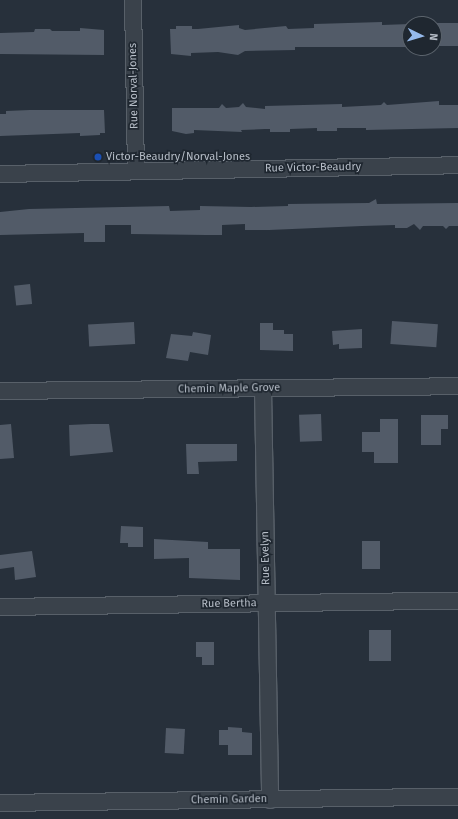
<!DOCTYPE html>
<html>
<head>
<meta charset="utf-8">
<style>
	body { margin:0 }
	#map { position:relative; width:458px; height:819px; overflow:hidden; background:#27303b; font-family:"Fira Sans",sans-serif }
	div>[style] { position:absolute }
	.building>* { inset:0; background:#525b68; transform-origin:0 0 }
	.roads { filter:drop-shadow(1px 0 #586069) drop-shadow(-1px 0 #586069) drop-shadow(0 1px #586069) drop-shadow(0 -1px #586069) }
	.minor>* { height:16px; margin:-8px; padding:0 8px; transform-origin:8px; border-radius:8px; background:#3a424b }
	.dots>* { width:11px; height:11px; translate:-50% -50%; box-sizing:border-box; border:2px solid #1f2730; border-radius:50% }
	span { translate:-50% -50%; white-space:nowrap; text-align:center; line-height:1.15; -webkit-text-stroke:3.5px #1f2730; paint-order:stroke }
	.street-label { font-size:11px; color:#b6bdc7 }
	.poi-label { font-size:11px; color:#b6bdc7 }
	.left { translate:0 -50%; text-align:left }
	.north { position:absolute; left:402px; top:16px; width:40px; height:40px; box-sizing:border-box; background:#1f2730; border:1px solid #5b636c; border-radius:50%; rotate:95deg; font-size:11px; font-weight:700; line-height:16px; text-align:center; color:#b6bdc7 }
	.north::after { content:''; display:block; margin:auto; width:14px; height:18px; background:#96baec; clip-path:polygon(50% 0,100% 100%,50% 72%,0 100%) }
</style>
</head>
<body>
<div id="map">
	<div class="building">
		<i style="clip-path:polygon(382px 22px,382px 25px,410px 24px,410px 47px,295px 47px,295px 50px,245px 51px,238px 55px,218px 52px,191px 53px,191px 56px,171px 54px,170px 29px,176px 29px,176px 26px,192px 26px,192px 29px,198px 29px,239px 25px,239px 28px,245px 30px,286px 26px,288px 29px,314px 28px,314px 24px)"></i>
		<i style="left:458px;top:23px;width:23px;height:24px;rotate:90deg"></i>
		<i style="clip-path:polygon(80px 28px,104px 30px,104px 55px,0 54px,0 33px,34px 32px,35px 29px,50px 29px,52px 31px,80px 31px)"></i>
		<i style="clip-path:polygon(439px 101px,439px 105px,458px 105px,458px 128px,366px 130px,366px 128px,337px 128px,337px 131px,317px 131px,317px 128px,290px 129px,290px 132px,270px 132px,270px 129px,265px 129px,241px 130px,242px 132px,194px 130px,194px 133px,186px 134px,172px 131px,172px 108px,219px 108px,222px 104px,226px 108px,239px 107px,243px 103px,246px 107px,265px 109px,265px 106px,342px 104px,342px 107px,381px 105px,384px 102px,387px 105px)"></i>
		<i style="clip-path:polygon(30px 110px,104px 110px,105px 133px,100px 133px,100px 135px,80px 136px,80px 133px,0 136px,0 114px,6px 114px,6px 111px)"></i>
		<i style="clip-path:polygon(376px 199px,377px 204px,458px 203px,458px 226px,449px 226px,446px 229px,443px 226px,423px 226px,420px 230px,414px 224px,407px 228px,395px 228px,395px 225px,362px 226px,269px 230px,245px 230px,245px 224px,222px 225px,222px 235px,206px 235px,131px 234px,131px 225px,105px 225px,105px 242px,84px 242px,84px 233px,0 235px,0 212px,29px 209px,169px 206px,170px 211px,200px 210px,200px 206px,251px 207px,288px 206px,288px 204px,369px 203px)"></i>
		<i style="left:30px;top:284px;width:20px;height:16px;rotate:84deg"></i>
		<i style="left:392px;top:321px;width:46px;height:23px;rotate:4deg"></i>
		<i style="left:134px;top:322px;width:22px;height:46px;rotate:87deg"></i>
		<i style="clip-path:polygon(260px 323px,273px 323px,273px 330px,284px 330px,284px 334px,293px 334px,293px 351px,260px 350px)"></i>
		<i style="clip-path:polygon(362px 329px,362px 348px,339px 349px,339px 344px,333px 345px,332px 331px)"></i>
		<i style="clip-path:polygon(193px 332px,211px 335px,208px 355px,190px 352px,188px 361px,166px 358px,171px 334px,192px 336px)"></i>
		<i style="left:321px;top:414px;width:27px;height:22px;rotate:88deg"></i>
		<i style="clip-path:polygon(421px 415px,448px 415px,448px 429px,441px 429px,441px 445px,421px 445px)"></i>
		<i style="clip-path:polygon(380px 419px,398px 419px,398px 463px,374px 463px,374px 452px,362px 452px,362px 432px,380px 432px)"></i>
		<i style="clip-path:polygon(11px 424px,14px 458px,0 459px,0 425px)"></i>
		<i style="clip-path:polygon(91px 424px,109px 424px,113px 452px,70px 456px,69px 425px)"></i>
		<i style="clip-path:polygon(186px 444px,237px 444px,237px 461px,198px 462px,199px 474px,187px 474px)"></i>
		<i style="clip-path:polygon(121px 526px,143px 527px,143px 547px,128px 547px,128px 543px,120px 543px)"></i>
		<i style="clip-path:polygon(154px 539px,208px 542px,208px 549px,240px 549px,240px 580px,189px 578px,189px 558px,154px 559px)"></i>
		<i style="left:380px;top:541px;width:28px;height:18px;rotate:90deg"></i>
		<i style="clip-path:polygon(32px 551px,36px 577px,15px 580px,14px 567px,0 569px,0 555px)"></i>
		<i style="left:369px;top:630px;width:22px;height:31px"></i>
		<i style="clip-path:polygon(196px 642px,214px 642px,214px 665px,202px 665px,202px 657px,196px 657px)"></i>
		<i style="clip-path:polygon(228px 727px,242px 728px,242px 732px,252px 733px,252px 755px,228px 755px,228px 745px,219px 745px,219px 730px,228px 730px)"></i>
		<i style="left:166px;top:728px;width:19px;height:25px;rotate:3deg"></i>
	</div>
	<div class="roads">
		<div class="minor">
			<i style="left:133px;top:0;width:171px;rotate:89deg"></i>
			<i style="left:0;top:174px;width:458px;rotate:-1.1deg"></i>
			<i style="left:263px;top:389px;width:411px;rotate:89deg"></i>
			<i style="left:0;top:391px;width:458px;rotate:-0.6deg"></i>
			<i style="left:0;top:607px;width:458px;rotate:-0.8deg"></i>
			<i style="left:0;top:803px;width:458px;rotate:-0.8deg"></i>
		</div>
	</div>
	<div class="dots">
		<i style="left:98px;top:157px;background:#1a4fb4"></i>
	</div>
	<div class="street-label">
		<span style="left:134px;top:86px;rotate:-91deg">Rue Norval-Jones</span>
		<span style="left:313px;top:168px;rotate:-1deg">Rue Victor-Beaudry</span>
		<span style="left:229px;top:389px;rotate:-1deg">Chemin Maple Grove</span>
		<span style="left:266px;top:558px;rotate:-91deg">Rue Evelyn</span>
		<span style="left:229px;top:604px;rotate:-1deg">Rue Bertha</span>
		<span style="left:229px;top:800px;rotate:-1deg">Chemin Garden</span>
	</div>
	<div class="poi-label">
		<span class="left" style="left:106px;top:157px">Victor-Beaudry/Norval-Jones</span>
	</div>
	<div class="north">N</div>
</div>
</body>
</html>
